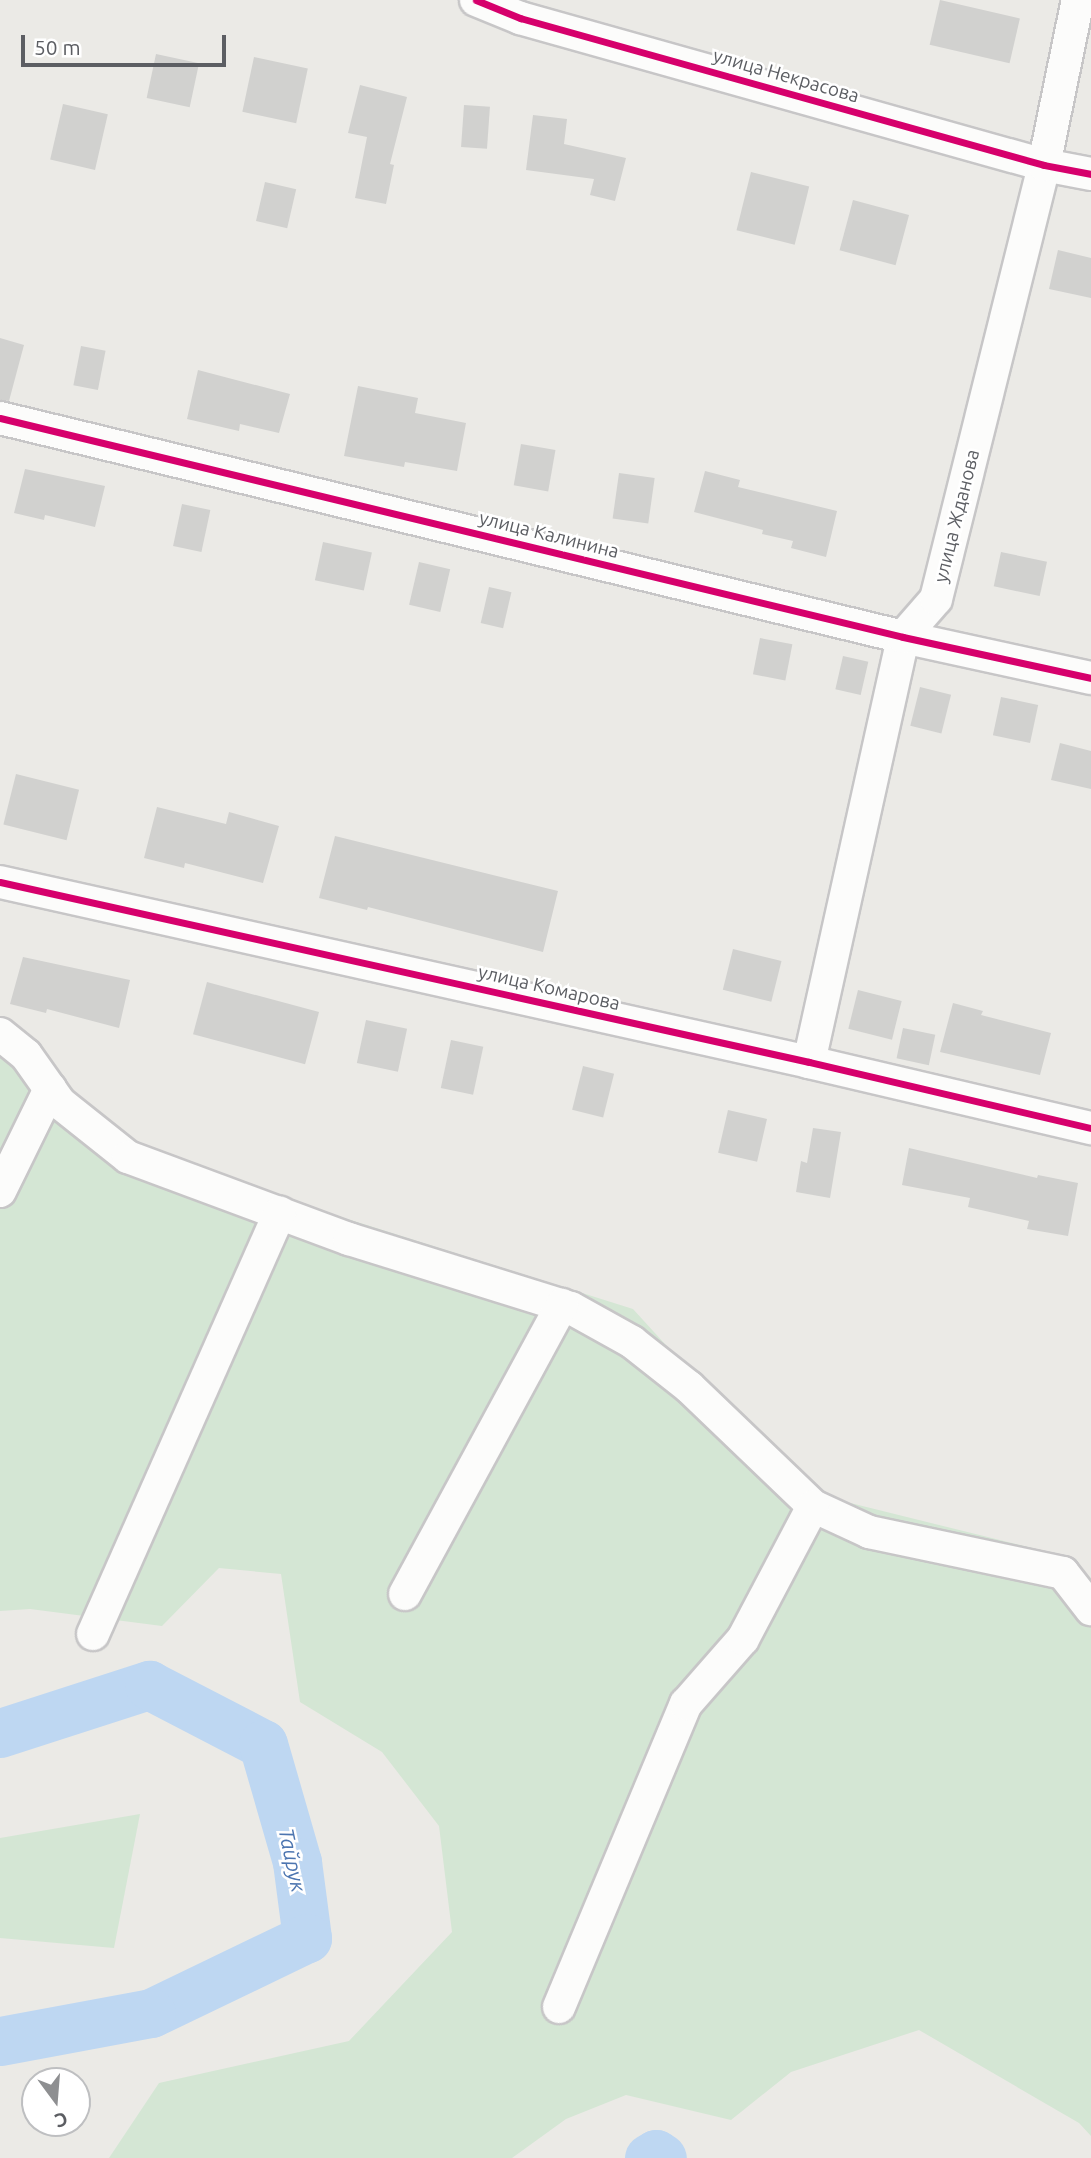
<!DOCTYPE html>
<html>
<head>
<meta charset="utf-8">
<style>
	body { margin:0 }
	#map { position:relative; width:1091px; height:2158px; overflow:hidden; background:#ebeae6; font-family:Ubuntu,sans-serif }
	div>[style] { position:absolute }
	.green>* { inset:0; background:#d4e6d4 }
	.river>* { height:49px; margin:-24.5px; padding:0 24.5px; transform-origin:24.5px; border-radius:24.5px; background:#bed7f2 }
	.building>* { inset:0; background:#d1d1cf; transform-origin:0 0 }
	.roads { filter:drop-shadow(2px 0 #c7c6c7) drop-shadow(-2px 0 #c7c6c7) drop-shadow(0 2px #c7c6c7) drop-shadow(0 -2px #c7c6c7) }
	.minor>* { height:32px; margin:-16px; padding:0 16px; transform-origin:16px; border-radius:16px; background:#fcfcfb }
	.cycleway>* { height:7px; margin:-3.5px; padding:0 3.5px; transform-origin:3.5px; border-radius:3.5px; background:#d6006c }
	span { translate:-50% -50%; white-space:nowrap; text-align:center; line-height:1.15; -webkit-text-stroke:5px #fff; paint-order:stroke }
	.street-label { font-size:19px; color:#5c5e63 }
	.water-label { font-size:21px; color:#4c75b0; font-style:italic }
	.north { position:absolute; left:21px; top:2067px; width:70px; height:70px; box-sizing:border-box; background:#fff; border:2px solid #bebfc1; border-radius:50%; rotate:164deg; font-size:19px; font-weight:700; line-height:28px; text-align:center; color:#5c5e63 }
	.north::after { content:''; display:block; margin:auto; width:24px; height:32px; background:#8e8f91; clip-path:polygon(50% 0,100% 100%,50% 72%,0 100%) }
	.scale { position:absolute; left:21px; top:35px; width:205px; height:32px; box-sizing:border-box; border:4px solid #5c5e63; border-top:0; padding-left:9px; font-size:21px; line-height:24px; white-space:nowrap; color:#5c5e63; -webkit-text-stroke:5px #fff; paint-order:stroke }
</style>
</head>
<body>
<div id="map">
	<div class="green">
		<i style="clip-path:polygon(0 1034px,157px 1159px,633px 1309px,798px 1490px,1076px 1559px,1091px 1582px,1091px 2136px,1079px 2123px,919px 2030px,791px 2072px,731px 2120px,626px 2095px,566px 2119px,512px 2158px,109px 2158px,159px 2083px,349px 2041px,452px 1932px,439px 1826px,382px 1752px,300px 1702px,281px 1574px,219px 1568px,162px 1626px,30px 1609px,0 1611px)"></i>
		<i style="clip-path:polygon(140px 1814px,114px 1948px,0 1938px,0 1838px)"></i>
	</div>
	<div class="river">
		<i style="left:0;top:1733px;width:157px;rotate:-17.9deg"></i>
		<i style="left:149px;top:1685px;width:128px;rotate:27.4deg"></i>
		<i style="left:263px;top:1744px;width:123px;rotate:73.9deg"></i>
		<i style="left:297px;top:1862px;width:77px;rotate:82.5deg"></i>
		<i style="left:307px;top:1938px;width:173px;rotate:154.3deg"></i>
		<i style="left:151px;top:2013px;width:154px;rotate:169.5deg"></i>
		<i style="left:649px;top:2158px;width:8px;rotate:-30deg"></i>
		<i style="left:656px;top:2154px;width:7px;rotate:34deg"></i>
	</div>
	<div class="building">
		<i style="left:940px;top:0;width:82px;height:46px;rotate:13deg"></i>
		<i style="left:156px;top:54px;width:44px;height:45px;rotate:12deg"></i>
		<i style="left:254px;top:57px;width:55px;height:56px;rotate:12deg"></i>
		<i style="clip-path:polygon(360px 85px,407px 97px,390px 164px,394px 165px,386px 204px,355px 198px,367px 137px,348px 133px)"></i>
		<i style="left:63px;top:104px;width:46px;height:57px;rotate:13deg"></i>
		<i style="left:464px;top:105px;width:26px;height:42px;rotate:4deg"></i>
		<i style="clip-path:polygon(533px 115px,567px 119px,564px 144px,626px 158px,615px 201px,590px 195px,594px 179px,526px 170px)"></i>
		<i style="left:751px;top:172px;width:60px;height:60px;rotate:14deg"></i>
		<i style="left:265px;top:182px;width:32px;height:40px;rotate:13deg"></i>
		<i style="left:853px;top:200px;width:58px;height:52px;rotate:15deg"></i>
		<i style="clip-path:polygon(1058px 250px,1091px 258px,1091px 298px,1049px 289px)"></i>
		<i style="clip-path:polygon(0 338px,24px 345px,9px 401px,0 400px)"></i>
		<i style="left:81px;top:346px;width:25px;height:40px;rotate:11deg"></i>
		<i style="clip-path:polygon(198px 370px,290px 394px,279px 433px,240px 424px,239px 431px,187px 419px)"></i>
		<i style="clip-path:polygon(358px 386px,418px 398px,415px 413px,466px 423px,457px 471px,405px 462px,404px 467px,344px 456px)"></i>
		<i style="left:521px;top:444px;width:35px;height:42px;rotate:10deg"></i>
		<i style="clip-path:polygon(25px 469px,105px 486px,95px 527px,45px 515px,44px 520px,14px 513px)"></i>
		<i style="clip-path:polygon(705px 471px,740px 480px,738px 487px,837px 511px,826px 557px,791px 548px,793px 541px,762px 534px,763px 530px,694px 512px)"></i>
		<i style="left:619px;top:473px;width:36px;height:46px;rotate:8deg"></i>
		<i style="left:182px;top:504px;width:29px;height:43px;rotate:12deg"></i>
		<i style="left:323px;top:542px;width:50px;height:39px;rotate:12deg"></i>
		<i style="left:1001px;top:552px;width:47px;height:35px;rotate:12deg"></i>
		<i style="left:419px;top:562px;width:32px;height:44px;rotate:13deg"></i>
		<i style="left:489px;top:587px;width:23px;height:37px;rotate:13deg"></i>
		<i style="left:760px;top:638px;width:33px;height:37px;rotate:11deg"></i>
		<i style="left:843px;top:656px;width:26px;height:34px;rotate:13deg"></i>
		<i style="left:920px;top:687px;width:32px;height:40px;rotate:14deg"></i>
		<i style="left:1001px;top:697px;width:38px;height:39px;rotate:12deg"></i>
		<i style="clip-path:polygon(1060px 743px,1091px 751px,1091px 789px,1051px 780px)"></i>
		<i style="left:16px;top:774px;width:65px;height:52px;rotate:14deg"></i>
		<i style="clip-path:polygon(157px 807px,226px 824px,229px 812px,279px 826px,263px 883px,185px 863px,184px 868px,144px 858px)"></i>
		<i style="clip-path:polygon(335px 836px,558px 891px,543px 952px,368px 907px,367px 910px,319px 898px)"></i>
		<i style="left:733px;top:949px;width:50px;height:42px;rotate:14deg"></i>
		<i style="clip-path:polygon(23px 957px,130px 980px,119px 1028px,47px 1009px,46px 1013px,10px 1004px)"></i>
		<i style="left:207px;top:982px;width:116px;height:54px;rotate:15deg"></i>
		<i style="left:858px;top:990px;width:45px;height:40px;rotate:14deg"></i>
		<i style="clip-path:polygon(953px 1003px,983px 1011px,981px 1015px,1051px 1033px,1040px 1075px,940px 1052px)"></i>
		<i style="left:366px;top:1020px;width:42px;height:44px;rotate:12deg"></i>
		<i style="left:903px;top:1028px;width:33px;height:31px;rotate:12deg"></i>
		<i style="left:451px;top:1040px;width:33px;height:49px;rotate:12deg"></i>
		<i style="left:583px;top:1066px;width:32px;height:45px;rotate:14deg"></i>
		<i style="left:728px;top:1110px;width:40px;height:44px;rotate:13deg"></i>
		<i style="clip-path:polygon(813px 1128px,841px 1132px,830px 1198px,796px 1192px,801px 1161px,807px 1163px)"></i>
		<i style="clip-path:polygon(909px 1148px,1037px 1178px,1038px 1175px,1078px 1183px,1068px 1236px,1027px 1229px,1029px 1221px,968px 1207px,970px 1198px,902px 1185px)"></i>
	</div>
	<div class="roads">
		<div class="minor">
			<i style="left:476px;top:0;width:48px;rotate:22.2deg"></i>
			<i style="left:520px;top:18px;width:544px;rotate:15.67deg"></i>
			<i style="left:1044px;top:165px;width:48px;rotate:10.8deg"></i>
			<i style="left:0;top:418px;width:929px;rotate:13.63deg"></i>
			<i style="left:903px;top:637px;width:192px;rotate:12.3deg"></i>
			<i style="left:0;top:882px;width:829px;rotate:12.54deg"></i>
			<i style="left:809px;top:1062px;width:290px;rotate:13.2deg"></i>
			<i style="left:0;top:1034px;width:33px;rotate:39deg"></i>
			<i style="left:26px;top:1055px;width:59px;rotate:54.7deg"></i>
			<i style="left:60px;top:1103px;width:87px;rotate:38.5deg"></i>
			<i style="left:128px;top:1157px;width:236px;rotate:20.4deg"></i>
			<i style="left:349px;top:1239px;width:232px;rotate:17.3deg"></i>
			<i style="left:571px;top:1308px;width:70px;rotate:29.1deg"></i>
			<i style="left:632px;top:1342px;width:73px;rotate:38.3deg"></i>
			<i style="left:689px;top:1387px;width:172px;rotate:43.8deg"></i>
			<i style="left:813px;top:1506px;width:62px;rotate:24.9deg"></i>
			<i style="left:869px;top:1532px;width:198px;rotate:11.9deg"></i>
			<i style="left:1063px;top:1573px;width:46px;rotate:52.1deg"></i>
			<i style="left:809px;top:1062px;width:435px;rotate:-77.5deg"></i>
			<i style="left:903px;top:637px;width:50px;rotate:-49deg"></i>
			<i style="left:936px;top:599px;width:447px;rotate:-76deg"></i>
			<i style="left:1044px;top:165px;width:168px;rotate:-78.4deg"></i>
			<i style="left:0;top:1191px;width:114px;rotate:-63.9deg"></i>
			<i style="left:405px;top:1594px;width:329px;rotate:-61.5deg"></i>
			<i style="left:93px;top:1634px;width:461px;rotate:-66.1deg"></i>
			<i style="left:559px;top:2007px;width:329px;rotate:-67.3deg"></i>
			<i style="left:686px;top:1704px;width:86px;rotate:-48.8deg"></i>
			<i style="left:743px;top:1639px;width:150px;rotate:-62.2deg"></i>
		</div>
	</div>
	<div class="cycleway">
		<i style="left:476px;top:0;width:48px;rotate:22.2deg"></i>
		<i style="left:520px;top:18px;width:544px;rotate:15.67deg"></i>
		<i style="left:1044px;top:165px;width:48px;rotate:10.8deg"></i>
		<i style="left:0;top:418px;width:929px;rotate:13.63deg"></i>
		<i style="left:903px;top:637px;width:192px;rotate:12.3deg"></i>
		<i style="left:0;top:882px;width:829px;rotate:12.54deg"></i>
		<i style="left:809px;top:1062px;width:290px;rotate:13.2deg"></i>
	</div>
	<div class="street-label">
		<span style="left:786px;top:76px;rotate:16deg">улица Некрасова</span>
		<span style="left:957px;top:516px;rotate:-76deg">улица Жданова</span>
		<span style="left:549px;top:535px;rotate:14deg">улица Калинина</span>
		<span style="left:549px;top:988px;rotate:13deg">улица Комарова</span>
	</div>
	<div class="water-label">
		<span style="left:293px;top:1860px;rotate:78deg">Тайрук</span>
	</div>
	<div class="north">С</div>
	<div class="scale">50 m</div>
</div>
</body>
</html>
